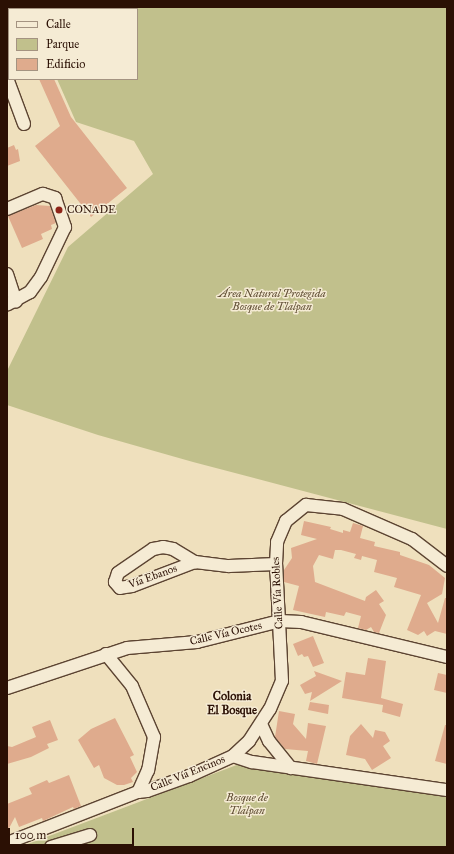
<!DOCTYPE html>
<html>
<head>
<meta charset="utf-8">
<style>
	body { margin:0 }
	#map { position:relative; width:454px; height:854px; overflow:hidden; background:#efe0bd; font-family:"IM FELL Great Primer",serif }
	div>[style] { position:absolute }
	.green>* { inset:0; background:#c1c08c }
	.building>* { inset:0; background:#dfab8d }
	.roads { filter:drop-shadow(1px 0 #5c4432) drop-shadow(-1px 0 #5c4432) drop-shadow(0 1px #5c4432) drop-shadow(0 -1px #5c4432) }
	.minor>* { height:12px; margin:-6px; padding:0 6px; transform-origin:6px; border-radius:6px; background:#f5ebd4 }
	.dots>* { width:11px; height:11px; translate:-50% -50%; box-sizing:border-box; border:2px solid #f5ebd4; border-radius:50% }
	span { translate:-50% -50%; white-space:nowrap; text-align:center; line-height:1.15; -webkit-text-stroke:3px #f5ebd4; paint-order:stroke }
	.poi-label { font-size:11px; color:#2b1004 }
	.left { translate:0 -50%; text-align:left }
	.park-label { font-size:11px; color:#604e34; font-style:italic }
	.street-label { font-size:11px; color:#2b1004 }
	.neighbourhood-label { font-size:12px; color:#2b1004; font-weight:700 }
	.frame { position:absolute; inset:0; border:8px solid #2b1004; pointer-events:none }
	.legend { position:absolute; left:8px; top:8px; width:130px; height:72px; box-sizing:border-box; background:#f5ebd4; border:1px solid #a49381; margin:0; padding:5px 7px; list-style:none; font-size:12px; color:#2b1004 }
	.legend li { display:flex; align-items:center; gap:8px; height:20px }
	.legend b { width:20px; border:1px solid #a49381 }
	.scale { position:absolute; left:8px; top:828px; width:126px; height:18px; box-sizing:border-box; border:2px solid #2b1004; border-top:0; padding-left:5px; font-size:12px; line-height:14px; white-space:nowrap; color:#2b1004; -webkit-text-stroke:3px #f5ebd4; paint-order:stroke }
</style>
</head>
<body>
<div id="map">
	<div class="green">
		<i style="clip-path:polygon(29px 7px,447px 7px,447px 529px,193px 462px,98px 435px,7px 405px,7px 371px,68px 247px,153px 174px,134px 141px,76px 122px,57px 79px,137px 79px,137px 9px,26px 9px)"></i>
		<i style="clip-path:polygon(242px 763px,447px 794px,447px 847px,20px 847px)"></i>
	</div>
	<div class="building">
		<i style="clip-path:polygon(39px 79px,54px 79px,71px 117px,127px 188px,91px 217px,35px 146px,60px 126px)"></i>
		<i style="clip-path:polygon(14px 145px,16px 150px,18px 149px,20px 161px,7px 166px,7px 148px)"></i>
		<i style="clip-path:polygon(36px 205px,50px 206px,56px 223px,51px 225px,52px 229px,41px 234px,43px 239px,22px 248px,8px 216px)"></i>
		<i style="clip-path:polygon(304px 521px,331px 527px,330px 529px,343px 533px,343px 530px,350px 532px,353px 523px,363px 526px,360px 538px,375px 542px,374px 546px,400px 552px,400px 555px,429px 565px,445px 578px,442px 594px,427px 603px,438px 623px,445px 598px,447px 598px,447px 634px,435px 631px,427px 636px,424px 631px,418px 635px,407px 630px,421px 595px,394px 587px,397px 578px,374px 572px,377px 560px,362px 556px,361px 560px,354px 558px,356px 554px,341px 550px,335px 550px,333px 559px,319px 555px,313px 566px,315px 582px,365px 601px,366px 597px,376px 590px,384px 601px,379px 604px,386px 615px,379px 633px,374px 632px,371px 627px,366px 630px,358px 628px,361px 616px,346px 612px,344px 616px,326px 612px,325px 617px,293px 610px,299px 586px,284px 582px,284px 570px,292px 558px,291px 548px,317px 539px,301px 535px)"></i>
		<i style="clip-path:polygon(313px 636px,324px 663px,313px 667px,308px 656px,304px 657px,302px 654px,298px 656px,293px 644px)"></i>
		<i style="clip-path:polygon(368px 658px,386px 661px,381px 698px,403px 704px,400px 717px,382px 712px,383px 705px,342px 698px,346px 672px,365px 675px)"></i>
		<i style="clip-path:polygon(314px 671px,342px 681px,310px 701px,312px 692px,305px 694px,300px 685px,316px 676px)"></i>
		<i style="clip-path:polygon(438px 673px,447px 675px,447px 693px,434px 690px)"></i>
		<i style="clip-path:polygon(310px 702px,329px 705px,328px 714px,308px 710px)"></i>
		<i style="clip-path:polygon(279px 711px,295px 714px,293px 724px,306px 739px,308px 723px,326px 726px,317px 764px,306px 761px,308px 751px,285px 749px,275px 737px)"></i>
		<i style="clip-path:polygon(115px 718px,134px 755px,130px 757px,137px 772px,131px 778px,133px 782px,124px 785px,117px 785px,104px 778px,99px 765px,94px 768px,78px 740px,91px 729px)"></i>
		<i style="clip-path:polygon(50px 720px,58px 740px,47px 744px,49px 748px,31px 757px,7px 764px,7px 746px,12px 747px,36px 737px,32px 727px)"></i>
		<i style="clip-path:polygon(361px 724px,373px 738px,375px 730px,385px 732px,390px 741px,383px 746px,391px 758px,372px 770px,365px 759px,346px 755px,350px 736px)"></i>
		<i style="clip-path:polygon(445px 725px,447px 725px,447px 764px,435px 761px)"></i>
		<i style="clip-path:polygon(69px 775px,81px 806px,74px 809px,73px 807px,43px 821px,42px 818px,19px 827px,15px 817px,7px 832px,7px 804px,32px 794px,29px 788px,47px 780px,49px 783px)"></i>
	</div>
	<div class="roads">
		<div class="minor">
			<i style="left:7px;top:59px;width:4px;rotate:-56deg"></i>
			<i style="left:7px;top:78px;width:49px;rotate:69.7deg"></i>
			<i style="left:7px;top:209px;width:39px;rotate:-23deg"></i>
			<i style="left:43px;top:194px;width:13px;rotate:18deg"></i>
			<i style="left:55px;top:198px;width:31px;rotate:71deg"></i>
			<i style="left:65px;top:227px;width:55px;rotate:115.6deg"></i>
			<i style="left:41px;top:277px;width:19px;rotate:126deg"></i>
			<i style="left:30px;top:292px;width:26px;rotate:151deg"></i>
			<i style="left:7px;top:274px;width:29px;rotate:72deg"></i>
			<i style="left:195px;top:562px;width:67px;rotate:159.1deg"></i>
			<i style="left:132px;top:586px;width:12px;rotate:171deg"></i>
			<i style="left:120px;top:588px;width:8px;rotate:-130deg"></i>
			<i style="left:115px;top:582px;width:9px;rotate:-72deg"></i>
			<i style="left:118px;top:573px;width:42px;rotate:-34.4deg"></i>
			<i style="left:153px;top:549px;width:10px;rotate:-11deg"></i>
			<i style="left:163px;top:547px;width:10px;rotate:11deg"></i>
			<i style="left:173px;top:549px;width:26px;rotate:31deg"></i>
			<i style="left:195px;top:562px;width:34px;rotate:7deg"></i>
			<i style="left:229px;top:566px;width:47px;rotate:-2.4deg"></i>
			<i style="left:106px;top:654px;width:41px;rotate:50.9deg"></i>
			<i style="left:132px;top:686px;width:56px;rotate:66.7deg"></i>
			<i style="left:154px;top:737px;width:34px;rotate:100deg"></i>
			<i style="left:148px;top:770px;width:24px;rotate:114deg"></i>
			<i style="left:7px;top:688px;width:126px;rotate:-18.4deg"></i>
			<i style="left:127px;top:648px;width:70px;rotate:-4.9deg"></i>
			<i style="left:197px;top:642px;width:86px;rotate:-14.2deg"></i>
			<i style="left:280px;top:621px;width:21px;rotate:3deg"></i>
			<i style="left:301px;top:622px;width:150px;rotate:13.5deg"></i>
			<i style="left:261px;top:724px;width:19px;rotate:65deg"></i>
			<i style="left:269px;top:741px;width:35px;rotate:51deg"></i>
			<i style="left:233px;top:756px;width:22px;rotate:-43deg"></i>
			<i style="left:249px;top:741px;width:38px;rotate:-57deg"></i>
			<i style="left:270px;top:709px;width:30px;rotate:-67deg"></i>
			<i style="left:282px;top:681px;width:117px;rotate:-92.9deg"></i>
			<i style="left:276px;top:564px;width:22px;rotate:-87deg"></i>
			<i style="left:277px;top:542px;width:23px;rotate:-67deg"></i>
			<i style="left:286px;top:521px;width:26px;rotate:-39deg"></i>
			<i style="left:306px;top:505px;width:37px;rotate:6deg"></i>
			<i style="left:343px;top:509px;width:75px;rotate:23.5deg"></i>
			<i style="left:412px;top:539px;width:44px;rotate:37.6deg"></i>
			<i style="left:7px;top:843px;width:141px;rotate:-21.3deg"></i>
			<i style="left:138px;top:792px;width:9px;rotate:-6deg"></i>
			<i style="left:147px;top:791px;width:45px;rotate:-19.7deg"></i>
			<i style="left:189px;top:776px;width:48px;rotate:-24.4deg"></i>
			<i style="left:233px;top:756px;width:20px;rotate:18deg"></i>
			<i style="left:252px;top:762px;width:197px;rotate:8.2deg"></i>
			<i style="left:51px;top:847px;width:41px;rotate:-17.1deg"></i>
		</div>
	</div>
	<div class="dots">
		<i style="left:59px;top:210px;background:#8f2418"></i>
	</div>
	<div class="poi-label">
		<span class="left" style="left:67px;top:210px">CONADE</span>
	</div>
	<div class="park-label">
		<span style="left:272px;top:301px">Área Natural Protegida<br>Bosque de Tlalpan</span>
		<span style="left:247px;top:805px">Bosque de<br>Tlalpan</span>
	</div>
	<div class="street-label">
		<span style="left:153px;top:577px;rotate:-20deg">Vía Ebanos</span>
		<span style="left:278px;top:593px;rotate:-93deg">Calle Vía Robles</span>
		<span style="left:226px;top:634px;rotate:-13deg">Calle Vía Ocotes</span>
		<span style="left:188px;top:774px;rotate:-22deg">Calle Vía Encinos</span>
	</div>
	<div class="neighbourhood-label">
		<span style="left:232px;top:704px">Colonia<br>El Bosque</span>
	</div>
	<div class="frame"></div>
	<ul class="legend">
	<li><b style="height:5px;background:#f5ebd4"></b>Calle</li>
	<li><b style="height:11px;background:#c1c08c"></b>Parque</li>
	<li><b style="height:11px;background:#dfab8d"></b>Edificio</li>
	</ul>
	<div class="scale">100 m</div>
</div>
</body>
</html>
